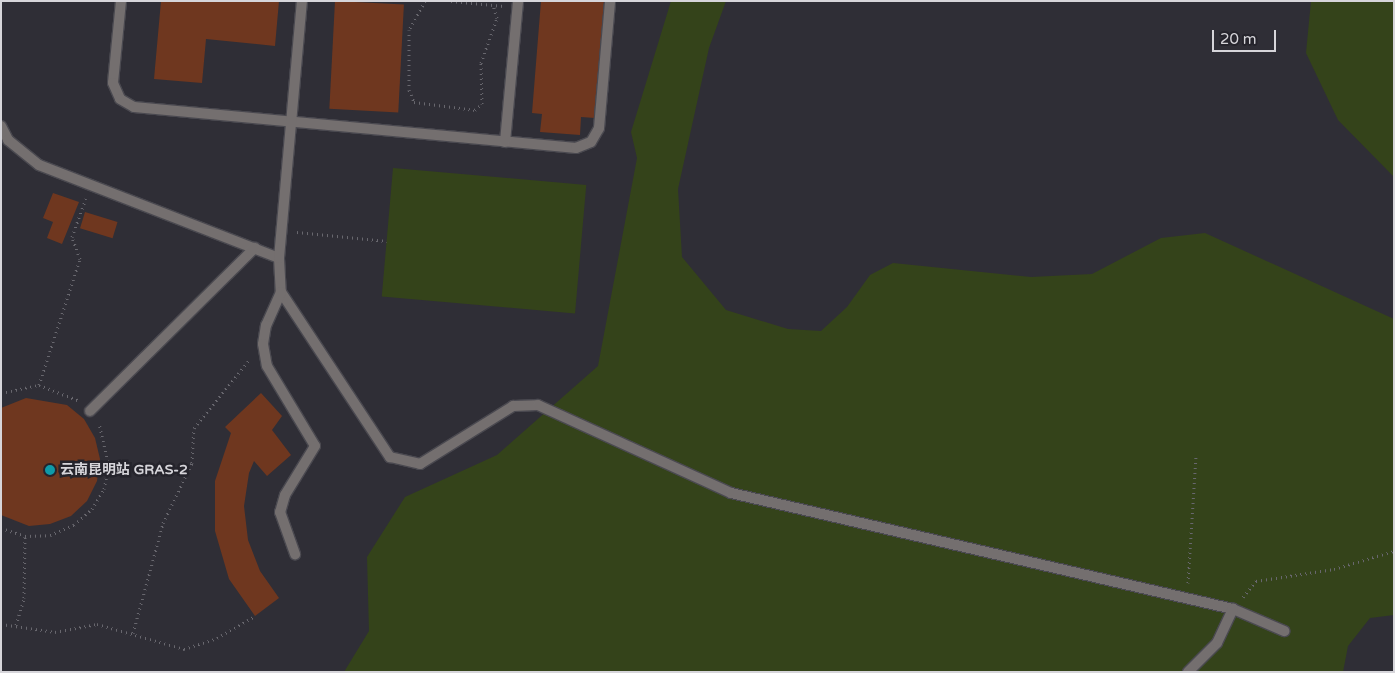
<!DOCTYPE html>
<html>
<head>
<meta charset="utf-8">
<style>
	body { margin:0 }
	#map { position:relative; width:1395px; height:673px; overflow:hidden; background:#2f2e36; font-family:"Varela Round","Noto Sans SC",sans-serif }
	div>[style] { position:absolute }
	.green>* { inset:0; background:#34431a; transform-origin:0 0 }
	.building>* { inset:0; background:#6f371f; transform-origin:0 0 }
	.path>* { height:3px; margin-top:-1.5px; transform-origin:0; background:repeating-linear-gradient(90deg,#68676e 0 1px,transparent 0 5px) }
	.roads { filter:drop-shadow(1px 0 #4a4950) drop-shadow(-1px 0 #4a4950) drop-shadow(0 1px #4a4950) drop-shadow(0 -1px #4a4950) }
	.lane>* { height:10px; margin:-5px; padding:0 5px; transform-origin:5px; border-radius:5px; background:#746f6f }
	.street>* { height:10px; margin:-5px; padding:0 5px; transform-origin:5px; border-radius:5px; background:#746f6f }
	.dots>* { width:14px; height:14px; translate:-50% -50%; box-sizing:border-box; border:2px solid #25242c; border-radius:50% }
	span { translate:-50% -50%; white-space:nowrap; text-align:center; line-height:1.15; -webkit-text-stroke:5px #25242c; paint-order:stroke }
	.poi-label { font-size:14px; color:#d6d5da; font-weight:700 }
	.left { translate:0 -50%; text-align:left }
	.frame { position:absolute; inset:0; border:2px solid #d6d5da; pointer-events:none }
	.scale { position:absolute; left:1212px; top:30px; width:64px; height:22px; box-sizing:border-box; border:2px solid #d6d5da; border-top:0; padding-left:6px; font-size:15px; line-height:18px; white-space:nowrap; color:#d6d5da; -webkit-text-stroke:4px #25242c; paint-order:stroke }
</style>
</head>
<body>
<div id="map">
	<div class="green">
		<i style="clip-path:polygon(671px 1px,726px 1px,709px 48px,678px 189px,682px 257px,726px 310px,788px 329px,821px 331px,847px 307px,870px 275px,893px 263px,1031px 277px,1092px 274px,1161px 238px,1205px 233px,1394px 319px,1394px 615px,1370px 618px,1348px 646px,1343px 672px,344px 672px,369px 631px,367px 557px,405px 497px,497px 455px,598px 366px,637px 158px,631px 132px)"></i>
		<i style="clip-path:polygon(1311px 1px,1394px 1px,1394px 177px,1338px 120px,1306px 53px)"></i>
		<i style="left:393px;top:168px;width:194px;height:129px;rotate:5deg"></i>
	</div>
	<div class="building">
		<i style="clip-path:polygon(161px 1px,279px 1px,275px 46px,206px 39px,202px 83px,154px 79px)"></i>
		<i style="left:335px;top:1px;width:69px;height:108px;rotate:3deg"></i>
		<i style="clip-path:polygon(541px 1px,604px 1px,595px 118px,581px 117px,580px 135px,540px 132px,542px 114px,532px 113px)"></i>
		<i style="clip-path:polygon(53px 193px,79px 202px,62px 244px,47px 238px,53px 222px,43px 218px)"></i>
		<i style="left:85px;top:212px;width:34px;height:17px;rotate:17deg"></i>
		<i style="clip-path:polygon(261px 393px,282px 416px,272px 430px,291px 455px,267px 476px,254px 461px,249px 473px,244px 506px,248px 540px,260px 571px,279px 598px,255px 616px,229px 579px,215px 531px,215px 481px,231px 433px,225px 427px)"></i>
		<i style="clip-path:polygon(26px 398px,67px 405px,84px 419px,95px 438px,100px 459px,97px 481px,87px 501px,71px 516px,50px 524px,29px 526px,1px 515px,1px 408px)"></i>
	</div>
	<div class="path">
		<i style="left:425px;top:1px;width:33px;rotate:119deg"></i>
		<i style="left:409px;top:30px;width:60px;rotate:90deg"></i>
		<i style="left:409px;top:90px;width:13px;rotate:67deg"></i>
		<i style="left:414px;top:102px;width:62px;rotate:7.5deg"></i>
		<i style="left:475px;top:110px;width:9px;rotate:-41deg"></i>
		<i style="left:482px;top:104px;width:41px;rotate:-91.4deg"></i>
		<i style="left:481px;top:63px;width:48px;rotate:-70.4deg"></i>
		<i style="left:497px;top:18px;width:14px;rotate:-107deg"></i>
		<i style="left:451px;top:1px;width:53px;rotate:5.4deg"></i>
		<i style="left:297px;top:232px;width:90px;rotate:5.7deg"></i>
		<i style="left:39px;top:385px;width:133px;rotate:-72deg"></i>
		<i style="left:80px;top:259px;width:23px;rotate:-110deg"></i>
		<i style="left:72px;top:237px;width:41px;rotate:-70.3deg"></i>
		<i style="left:1px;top:393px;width:39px;rotate:-12deg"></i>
		<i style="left:39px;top:385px;width:44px;rotate:21.3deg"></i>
		<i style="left:1px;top:528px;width:25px;rotate:18deg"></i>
		<i style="left:25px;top:536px;width:25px;rotate:-2deg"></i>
		<i style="left:50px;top:535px;width:26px;rotate:-23deg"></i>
		<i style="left:74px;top:525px;width:24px;rotate:-42deg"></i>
		<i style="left:92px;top:509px;width:23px;rotate:-59deg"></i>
		<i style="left:104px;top:489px;width:24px;rotate:-78deg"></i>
		<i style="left:109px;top:466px;width:44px;rotate:-103.1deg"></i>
		<i style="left:1188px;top:583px;width:127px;rotate:-86.4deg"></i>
		<i style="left:1243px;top:597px;width:21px;rotate:-51deg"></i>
		<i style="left:1256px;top:581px;width:79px;rotate:-8.7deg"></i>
		<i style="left:1334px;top:569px;width:63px;rotate:-16.7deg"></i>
		<i style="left:1px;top:624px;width:55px;rotate:8.4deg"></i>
		<i style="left:55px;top:632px;width:43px;rotate:-10.8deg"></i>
		<i style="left:97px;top:624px;width:91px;rotate:16deg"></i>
		<i style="left:184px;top:649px;width:35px;rotate:-18deg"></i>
		<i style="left:217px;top:638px;width:44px;rotate:-30.1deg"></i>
		<i style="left:16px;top:625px;width:28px;rotate:-73deg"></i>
		<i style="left:24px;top:598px;width:62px;rotate:-89.1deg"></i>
		<i style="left:133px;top:633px;width:114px;rotate:-74.7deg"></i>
		<i style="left:163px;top:523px;width:67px;rotate:-64.2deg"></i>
		<i style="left:192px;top:463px;width:35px;rotate:-87deg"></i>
		<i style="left:194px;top:428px;width:89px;rotate:-50.9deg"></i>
	</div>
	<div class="roads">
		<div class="lane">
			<i style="left:121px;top:1px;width:82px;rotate:95.6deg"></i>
			<i style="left:113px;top:83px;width:17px;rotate:66deg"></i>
			<i style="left:120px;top:99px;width:16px;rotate:30deg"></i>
			<i style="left:134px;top:107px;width:444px;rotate:5.3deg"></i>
			<i style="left:576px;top:148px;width:16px;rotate:-22deg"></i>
			<i style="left:591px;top:142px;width:16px;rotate:-60deg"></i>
			<i style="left:599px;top:128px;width:127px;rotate:-85deg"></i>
			<i style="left:1px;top:126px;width:16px;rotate:63deg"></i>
			<i style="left:8px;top:140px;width:40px;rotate:39deg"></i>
			<i style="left:39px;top:165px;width:257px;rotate:21.2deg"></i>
			<i style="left:279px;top:258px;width:34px;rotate:87deg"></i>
			<i style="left:281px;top:292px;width:198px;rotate:56.6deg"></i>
			<i style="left:390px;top:457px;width:31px;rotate:13deg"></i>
			<i style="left:420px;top:464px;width:110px;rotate:-31.9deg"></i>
			<i style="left:513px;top:406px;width:25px;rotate:-2deg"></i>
			<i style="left:538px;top:405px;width:212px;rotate:24.5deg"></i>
			<i style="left:731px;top:493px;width:515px;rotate:13.01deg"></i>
			<i style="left:1233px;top:609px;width:56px;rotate:23.3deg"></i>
			<i style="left:279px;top:258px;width:258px;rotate:-84.9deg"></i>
			<i style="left:281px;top:292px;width:36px;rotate:114deg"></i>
			<i style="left:266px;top:325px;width:19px;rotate:99deg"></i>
			<i style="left:263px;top:344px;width:22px;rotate:80deg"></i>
			<i style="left:267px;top:366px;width:93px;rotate:59deg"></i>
			<i style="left:315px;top:446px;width:57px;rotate:121.5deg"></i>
			<i style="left:285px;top:495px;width:18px;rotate:106deg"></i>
			<i style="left:280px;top:512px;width:45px;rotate:70.3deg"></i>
			<i style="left:90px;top:411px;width:232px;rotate:-44.7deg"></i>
		</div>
		<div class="street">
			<i style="left:505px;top:142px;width:142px;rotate:-84.7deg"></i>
			<i style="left:1188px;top:672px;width:41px;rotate:-45deg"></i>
			<i style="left:1217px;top:643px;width:38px;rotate:-65deg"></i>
		</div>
	</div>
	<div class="dots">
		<i style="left:50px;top:470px;background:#0f9aa8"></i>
	</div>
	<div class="poi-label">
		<span class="left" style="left:60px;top:470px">云南昆明站 GRAS-2</span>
	</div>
	<div class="frame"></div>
	<div class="scale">20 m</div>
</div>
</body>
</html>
